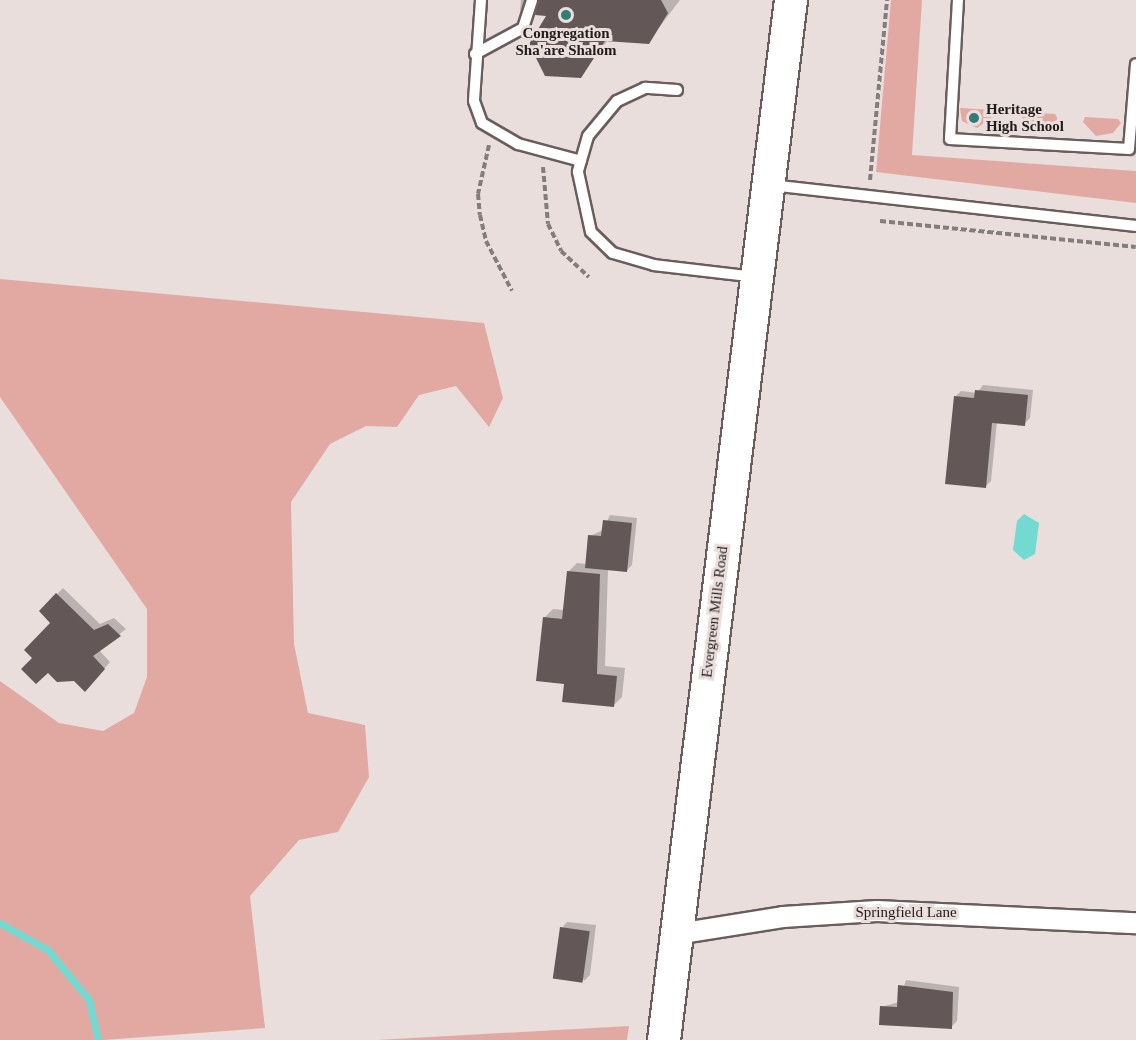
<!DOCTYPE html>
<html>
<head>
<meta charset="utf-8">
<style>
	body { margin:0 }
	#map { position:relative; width:1136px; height:1040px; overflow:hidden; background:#eadedc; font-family:"Times New Roman",serif }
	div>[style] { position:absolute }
	.green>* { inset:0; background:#e2a9a3 }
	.water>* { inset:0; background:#73dad1 }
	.shadow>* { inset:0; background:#0003 }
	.stream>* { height:7px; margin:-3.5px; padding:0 3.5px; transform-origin:3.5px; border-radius:3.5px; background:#73dad1 }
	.building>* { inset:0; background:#635857; transform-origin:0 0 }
	.path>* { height:4px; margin-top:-2px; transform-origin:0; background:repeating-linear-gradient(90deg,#857d7b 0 6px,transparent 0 9px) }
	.roads { filter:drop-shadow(2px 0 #695e5d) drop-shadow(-2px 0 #695e5d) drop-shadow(0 2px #695e5d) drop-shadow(0 -2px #695e5d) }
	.lane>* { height:10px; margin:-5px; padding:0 5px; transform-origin:5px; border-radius:5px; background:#fff }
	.street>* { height:20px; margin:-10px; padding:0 10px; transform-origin:10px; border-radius:10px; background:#fff }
	.primary>* { height:32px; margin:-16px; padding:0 16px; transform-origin:16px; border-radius:16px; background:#fff }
	.dots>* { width:16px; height:16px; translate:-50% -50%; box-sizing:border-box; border:3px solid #eadedc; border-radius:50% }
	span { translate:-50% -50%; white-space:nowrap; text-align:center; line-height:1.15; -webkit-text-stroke:6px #eadedc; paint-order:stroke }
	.poi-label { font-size:15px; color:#201c1b; font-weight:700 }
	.left { translate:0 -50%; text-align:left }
	.street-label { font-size:15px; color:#201c1b }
</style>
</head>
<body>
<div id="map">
	<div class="green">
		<i style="clip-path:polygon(891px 0,922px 0,912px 155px,1136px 171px,1136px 203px,876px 172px)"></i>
		<i style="clip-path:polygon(960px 108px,993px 110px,996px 114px,977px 128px,962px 121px)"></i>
		<i style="clip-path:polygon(1023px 112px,1055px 114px,1058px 119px,1037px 132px,1022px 122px)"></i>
		<i style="clip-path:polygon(1085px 117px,1118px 119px,1121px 123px,1113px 133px,1096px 136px,1083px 122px)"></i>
		<i style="clip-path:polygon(0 279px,484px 323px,503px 398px,489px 427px,456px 386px,419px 395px,397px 427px,366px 426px,330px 444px,291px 502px,294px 644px,308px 713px,365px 725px,369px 777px,338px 832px,299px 840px,250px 896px,265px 1028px,104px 1040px,0 1040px,0 681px,59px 723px,103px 731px,134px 713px,147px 677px,147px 609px,0 397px)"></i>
		<i style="clip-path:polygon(629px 1026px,627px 1040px,377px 1040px)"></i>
	</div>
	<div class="water">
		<i style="clip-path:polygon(1024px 514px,1039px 523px,1035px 554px,1024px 560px,1013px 550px,1017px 521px)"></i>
	</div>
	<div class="shadow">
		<i style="clip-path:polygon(521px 0,531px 0,520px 11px)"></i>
		<i style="clip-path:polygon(540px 0,680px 0,648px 42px,608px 40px,580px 76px)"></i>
		<i style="clip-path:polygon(983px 385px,1033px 390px,1030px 418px,1024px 424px,997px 422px,991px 481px,985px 487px,955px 397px,961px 391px,977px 393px)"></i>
		<i style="clip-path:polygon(610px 515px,637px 518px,632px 565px,626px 571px,608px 569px,605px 666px,625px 668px,622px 697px,613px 706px,565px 683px,544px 618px,553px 609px,564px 610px,568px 572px,577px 563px,586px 564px,590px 536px,603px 530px)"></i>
		<i style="clip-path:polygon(63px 588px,100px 624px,114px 618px,126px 629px,99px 650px,110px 662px,91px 684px,34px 658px,52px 623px,41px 611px)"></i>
		<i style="clip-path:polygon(567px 922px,596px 925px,590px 975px,584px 981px,562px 928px)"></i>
		<i style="clip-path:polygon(906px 980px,959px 987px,957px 1021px,951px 1027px,881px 1007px,899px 1002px)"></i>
	</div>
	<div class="stream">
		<i style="left:0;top:923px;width:55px;rotate:29.4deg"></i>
		<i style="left:48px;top:950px;width:65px;rotate:50.6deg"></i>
		<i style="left:89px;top:1000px;width:41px;rotate:77.3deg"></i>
	</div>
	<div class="building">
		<i style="clip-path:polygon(539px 0,661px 0,668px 13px,649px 44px,605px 41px,581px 78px,545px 76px,529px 44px,546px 16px,535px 15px)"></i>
		<i style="clip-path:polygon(975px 390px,1028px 395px,1025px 426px,992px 423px,986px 488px,945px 484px,954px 396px,974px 398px)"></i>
		<i style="clip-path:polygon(603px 520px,632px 523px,627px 572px,585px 568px,588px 535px,601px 536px)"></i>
		<i style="clip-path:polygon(567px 571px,600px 574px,597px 674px,617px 676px,614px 707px,562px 702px,564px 684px,536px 681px,543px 617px,562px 619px)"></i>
		<i style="clip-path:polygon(56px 593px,94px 630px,108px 624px,121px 636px,93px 656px,105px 669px,85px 692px,74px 681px,57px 682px,48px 673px,36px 684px,21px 669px,32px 658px,24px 650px,50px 623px,39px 611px)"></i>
		<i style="left:560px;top:927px;width:30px;height:52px;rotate:8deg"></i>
		<i style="clip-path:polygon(898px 985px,953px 992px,952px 1029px,879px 1025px,880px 1006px,897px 1007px)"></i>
	</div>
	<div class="path">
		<i style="left:489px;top:145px;width:50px;rotate:102.7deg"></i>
		<i style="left:478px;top:194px;width:21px;rotate:85deg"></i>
		<i style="left:480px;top:215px;width:27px;rotate:77deg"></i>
		<i style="left:486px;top:241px;width:56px;rotate:62.5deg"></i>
		<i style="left:543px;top:167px;width:57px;rotate:85deg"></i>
		<i style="left:548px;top:224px;width:30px;rotate:64deg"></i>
		<i style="left:561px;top:251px;width:38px;rotate:43deg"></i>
		<i style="left:870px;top:180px;width:181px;rotate:-84.6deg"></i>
		<i style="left:880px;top:221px;width:257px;rotate:5.8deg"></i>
	</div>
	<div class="roads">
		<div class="lane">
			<i style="left:481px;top:0;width:101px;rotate:94deg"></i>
			<i style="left:474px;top:101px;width:23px;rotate:70deg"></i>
			<i style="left:482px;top:123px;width:42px;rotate:30.3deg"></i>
			<i style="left:518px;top:144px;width:65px;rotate:15.1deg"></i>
			<i style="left:958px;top:0;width:139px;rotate:93.3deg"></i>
			<i style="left:950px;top:139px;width:179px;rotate:3.2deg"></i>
			<i style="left:1129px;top:149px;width:85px;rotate:-85.3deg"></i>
			<i style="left:475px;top:54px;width:55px;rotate:-28.4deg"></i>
			<i style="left:523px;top:28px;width:29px;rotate:-72deg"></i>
			<i style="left:677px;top:90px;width:32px;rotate:-176deg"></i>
			<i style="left:645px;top:88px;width:31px;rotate:155deg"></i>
			<i style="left:617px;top:101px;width:45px;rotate:129.6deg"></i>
			<i style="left:588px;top:136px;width:37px;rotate:106deg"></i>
			<i style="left:578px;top:172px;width:61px;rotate:77.8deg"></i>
			<i style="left:591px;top:232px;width:30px;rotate:44deg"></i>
			<i style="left:613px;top:253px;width:43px;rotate:16.3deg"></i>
			<i style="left:654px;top:265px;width:103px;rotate:6.7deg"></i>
			<i style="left:771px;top:185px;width:367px;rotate:6.4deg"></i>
		</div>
		<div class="street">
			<i style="left:677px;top:934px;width:107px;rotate:-9.1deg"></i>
			<i style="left:783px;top:917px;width:94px;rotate:-3.7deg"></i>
			<i style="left:877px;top:911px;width:259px;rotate:2.7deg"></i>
		</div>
		<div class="primary">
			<i style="left:664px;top:1040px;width:1048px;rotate:-83.04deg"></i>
		</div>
	</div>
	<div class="dots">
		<i style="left:566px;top:15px;background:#337b75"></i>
		<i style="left:974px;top:118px;background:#337b75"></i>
	</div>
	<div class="poi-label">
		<span style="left:566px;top:42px">Congregation<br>Sha'are Shalom</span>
		<span class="left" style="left:986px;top:118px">Heritage<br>High School</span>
	</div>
	<div class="street-label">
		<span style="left:715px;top:612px;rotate:-83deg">Evergreen Mills Road</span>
		<span style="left:906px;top:913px">Springfield Lane</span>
	</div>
</div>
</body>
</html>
